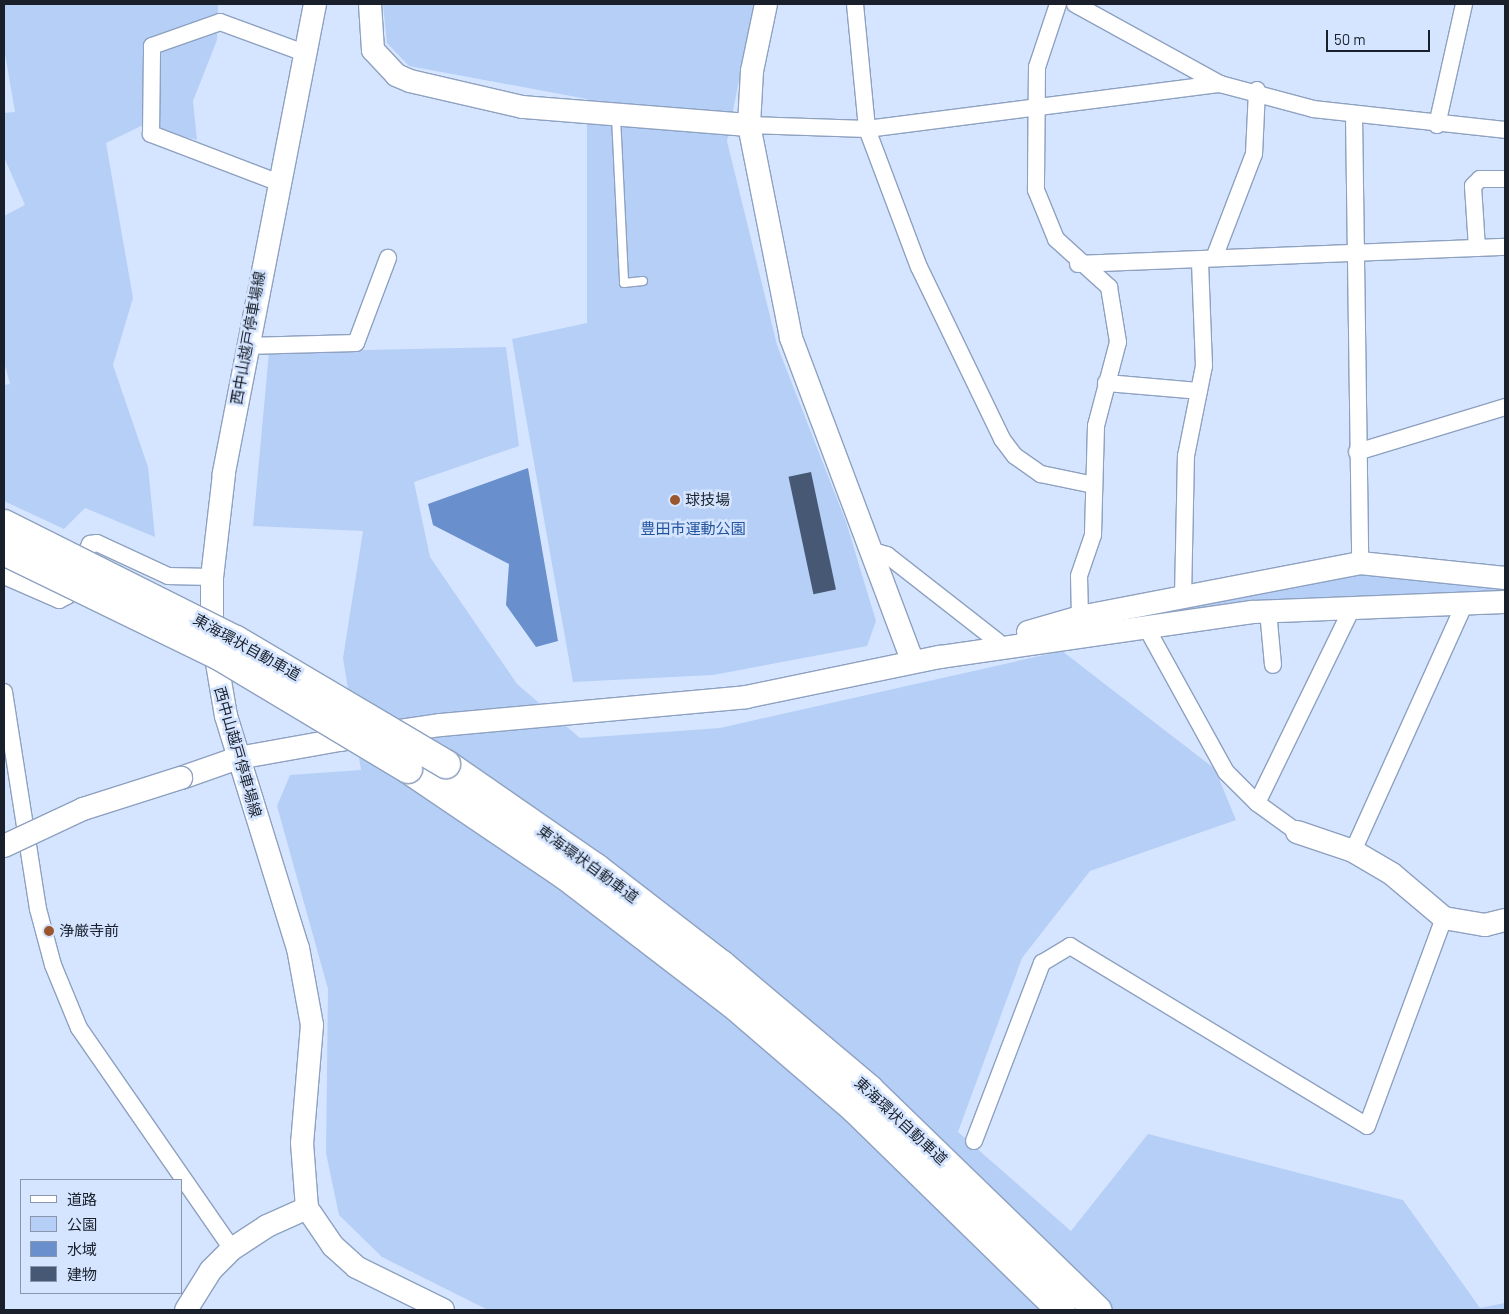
<!DOCTYPE html>
<html>
<head>
<meta charset="utf-8">
<style>
	body { margin:0 }
	#map { position:relative; width:1509px; height:1314px; overflow:hidden; background:#d5e5ff; font-family:Barlow,"Noto Sans JP",sans-serif }
	div>[style] { position:absolute }
	.green>* { inset:0; background:#b6cff6 }
	.water>* { inset:0; background:#698fcc }
	.building>* { inset:0; background:#465873; transform-origin:0 0 }
	.roads { filter:drop-shadow(1px 0 #8ea1c0) drop-shadow(-1px 0 #8ea1c0) drop-shadow(0 1px #8ea1c0) drop-shadow(0 -1px #8ea1c0) }
	.lane>* { height:8px; margin:-4px; padding:0 4px; transform-origin:4px; border-radius:4px; background:#fff }
	.street>* { height:16px; margin:-8px; padding:0 8px; transform-origin:8px; border-radius:8px; background:#fff }
	.secondary>* { height:22px; margin:-11px; padding:0 11px; transform-origin:11px; border-radius:11px; background:#fff }
	.highway>* { height:28px; margin:-14px; padding:0 14px; transform-origin:14px; border-radius:14px; background:#fff }
	.bridges { filter:drop-shadow(1px 0 #8ea1c0) drop-shadow(-1px 0 #8ea1c0) drop-shadow(0 1px #8ea1c0) drop-shadow(0 -1px #8ea1c0) }
	.secondary-bridge>* { height:22px; margin:-11px; padding:0 11px; transform-origin:11px; border-radius:11px; background:#fff }
	.highway-bridge>* { height:28px; margin:-14px; padding:0 14px; transform-origin:14px; border-radius:14px; background:#fff }
	.dots>* { width:14px; height:14px; translate:-50% -50%; box-sizing:border-box; border:2px solid #d5e5ff; border-radius:50% }
	span { translate:-50% -50%; white-space:nowrap; text-align:center; line-height:1.15; -webkit-text-stroke:5px #d5e5ff; paint-order:stroke }
	.street-label { font-size:15px; color:#19202c }
	.poi-label { font-size:15px; color:#19202c }
	.left { translate:0 -50%; text-align:left }
	.park-label { font-size:15px; color:#24539d }
	.frame { position:absolute; inset:0; border:5px solid #19202c; pointer-events:none }
	.legend { position:absolute; left:20px; top:1179px; width:162px; height:115px; box-sizing:border-box; background:#d5e5ff; border:1px solid #8a96ab; margin:0; padding:6px 9px; list-style:none; font-size:15px; color:#19202c }
	.legend li { display:flex; align-items:center; gap:10px; height:25px }
	.legend b { width:25px; border:1px solid #8a96ab }
	.scale { position:absolute; left:1326px; top:30px; width:104px; height:22px; box-sizing:border-box; border:2px solid #19202c; border-top:0; padding-left:6px; font-size:15px; line-height:18px; white-space:nowrap; color:#19202c; -webkit-text-stroke:4px #d5e5ff; paint-order:stroke }
</style>
</head>
<body>
<div id="map">
	<div class="green">
		<i style="clip-path:polygon(4px 4px,218px 4px,217px 40px,193px 101px,197px 140px,141px 126px,106px 143px,133px 298px,113px 365px,148px 467px,155px 537px,85px 508px,64px 529px,4px 501px,4px 385px,10px 384px,4px 362px,4px 216px,25px 205px,4px 157px,4px 113px,15px 112px,4px 48px)"></i>
		<i style="clip-path:polygon(383px 4px,754px 4px,727px 141px,777px 345px,846px 522px,876px 621px,867px 646px,713px 675px,573px 682px,512px 339px,587px 323px,587px 99px,409px 66px,387px 43px)"></i>
		<i style="clip-path:polygon(506px 347px,519px 446px,414px 482px,430px 557px,517px 684px,580px 738px,720px 728px,1062px 651px,1215px 769px,1236px 820px,1090px 871px,1022px 958px,958px 1132px,1071px 1231px,1148px 1134px,1403px 1200px,1480px 1308px,1505px 1303px,1505px 1310px,488px 1310px,382px 1257px,339px 1215px,326px 1153px,328px 989px,277px 806px,290px 775px,361px 770px,343px 658px,363px 531px,253px 526px,269px 352px)"></i>
		<i style="clip-path:polygon(1349px 574px,1505px 584px,1505px 597px,1105px 627px,1105px 620px)"></i>
	</div>
	<div class="water">
		<i style="clip-path:polygon(528px 468px,558px 641px,536px 647px,506px 605px,509px 564px,433px 525px,428px 504px)"></i>
	</div>
	<div class="building">
		<i style="left:811px;top:472px;width:120px;height:23px;rotate:78deg"></i>
	</div>
	<div class="roads">
		<div class="lane">
			<i style="left:616px;top:117px;width:166px;rotate:87.2deg"></i>
			<i style="left:624px;top:283px;width:19px;rotate:-6deg"></i>
		</div>
		<div class="street">
			<i style="left:855px;top:4px;width:126px;rotate:84.5deg"></i>
			<i style="left:867px;top:129px;width:147px;rotate:69.4deg"></i>
			<i style="left:919px;top:267px;width:191px;rotate:64.2deg"></i>
			<i style="left:1002px;top:439px;width:21px;rotate:53deg"></i>
			<i style="left:1015px;top:456px;width:32px;rotate:35deg"></i>
			<i style="left:1041px;top:474px;width:54px;rotate:11.7deg"></i>
			<i style="left:1058px;top:4px;width:66px;rotate:108.4deg"></i>
			<i style="left:1037px;top:67px;width:123px;rotate:90.5deg"></i>
			<i style="left:1036px;top:190px;width:53px;rotate:67.8deg"></i>
			<i style="left:1056px;top:239px;width:72px;rotate:42.2deg"></i>
			<i style="left:1109px;top:287px;width:56px;rotate:80.7deg"></i>
			<i style="left:1118px;top:342px;width:87px;rotate:104.7deg"></i>
			<i style="left:1096px;top:426px;width:109px;rotate:91.6deg"></i>
			<i style="left:1093px;top:535px;width:43px;rotate:108.9deg"></i>
			<i style="left:1079px;top:576px;width:41px;rotate:88.6deg"></i>
			<i style="left:1075px;top:4px;width:166px;rotate:28.9deg"></i>
			<i style="left:1354px;top:115px;width:448px;rotate:89.2deg"></i>
			<i style="left:749px;top:125px;width:118px;rotate:1.9deg"></i>
			<i style="left:867px;top:129px;width:356px;rotate:-7.3deg"></i>
			<i style="left:1220px;top:84px;width:96px;rotate:15deg"></i>
			<i style="left:1313px;top:109px;width:193px;rotate:6.2deg"></i>
			<i style="left:1437px;top:125px;width:124px;rotate:-77.4deg"></i>
			<i style="left:277px;top:182px;width:135px;rotate:-159.1deg"></i>
			<i style="left:151px;top:134px;width:88px;rotate:-89.3deg"></i>
			<i style="left:152px;top:46px;width:72px;rotate:-19.4deg"></i>
			<i style="left:220px;top:22px;width:87px;rotate:20.1deg"></i>
			<i style="left:1477px;top:248px;width:62px;rotate:-93.7deg"></i>
			<i style="left:1473px;top:186px;width:10px;rotate:-45deg"></i>
			<i style="left:1480px;top:179px;width:25px"></i>
			<i style="left:1214px;top:258px;width:111px;rotate:-69deg"></i>
			<i style="left:1254px;top:154px;width:64px;rotate:-87.3deg"></i>
			<i style="left:1078px;top:264px;width:427px;rotate:-2.3deg"></i>
			<i style="left:246px;top:346px;width:110px;rotate:-1.6deg"></i>
			<i style="left:356px;top:343px;width:91px;rotate:-69.4deg"></i>
			<i style="left:1106px;top:383px;width:93px;rotate:4.9deg"></i>
			<i style="left:1357px;top:452px;width:155px;rotate:-16.9deg"></i>
			<i style="left:873px;top:551px;width:15px;rotate:16deg"></i>
			<i style="left:887px;top:555px;width:140px;rotate:38deg"></i>
			<i style="left:4px;top:576px;width:60px;rotate:23.6deg"></i>
			<i style="left:59px;top:600px;width:9px;rotate:-27deg"></i>
			<i style="left:67px;top:596px;width:57px;rotate:-66.1deg"></i>
			<i style="left:90px;top:544px;width:7px;rotate:-8deg"></i>
			<i style="left:97px;top:543px;width:78px;rotate:24.9deg"></i>
			<i style="left:168px;top:576px;width:44px;rotate:1.3deg"></i>
			<i style="left:1183px;top:597px;width:141px;rotate:-88.8deg"></i>
			<i style="left:1186px;top:456px;width:92px;rotate:-78.7deg"></i>
			<i style="left:1204px;top:366px;width:106px;rotate:-92.2deg"></i>
			<i style="left:1268px;top:611px;width:54px;rotate:84.7deg"></i>
			<i style="left:1146px;top:627px;width:166px;rotate:61.1deg"></i>
			<i style="left:1226px;top:772px;width:44px;rotate:45deg"></i>
			<i style="left:1257px;top:803px;width:49px;rotate:35.9deg"></i>
			<i style="left:4px;top:692px;width:220px;rotate:81.1deg"></i>
			<i style="left:38px;top:909px;width:58px;rotate:75deg"></i>
			<i style="left:53px;top:965px;width:68px;rotate:67.6deg"></i>
			<i style="left:79px;top:1028px;width:269px;rotate:55.3deg"></i>
			<i style="left:1257px;top:803px;width:217px;rotate:-64deg"></i>
			<i style="left:1353px;top:851px;width:272px;rotate:-65.7deg"></i>
			<i style="left:974px;top:1141px;width:191px;rotate:-69.1deg"></i>
			<i style="left:1042px;top:963px;width:33px;rotate:-31deg"></i>
			<i style="left:1070px;top:946px;width:347px;rotate:31.2deg"></i>
			<i style="left:1367px;top:1126px;width:222px;rotate:-69.7deg"></i>
		</div>
		<div class="secondary">
			<i style="left:315px;top:4px;width:479px;rotate:101deg"></i>
			<i style="left:224px;top:474px;width:104px;rotate:96.6deg"></i>
			<i style="left:212px;top:577px;width:57px;rotate:90deg"></i>
			<i style="left:212px;top:634px;width:83px;rotate:80.3deg"></i>
			<i style="left:226px;top:716px;width:243px;rotate:72.8deg"></i>
			<i style="left:298px;top:948px;width:78px;rotate:79.7deg"></i>
			<i style="left:312px;top:1025px;width:118px;rotate:94.8deg"></i>
			<i style="left:302px;top:1143px;width:65px;rotate:85.6deg"></i>
			<i style="left:307px;top:1208px;width:46px;rotate:55.6deg"></i>
			<i style="left:333px;top:1246px;width:31px;rotate:42deg"></i>
			<i style="left:356px;top:1267px;width:97px;rotate:26.3deg"></i>
			<i style="left:370px;top:4px;width:46px;rotate:86.3deg"></i>
			<i style="left:373px;top:50px;width:34px;rotate:47deg"></i>
			<i style="left:396px;top:75px;width:15px;rotate:23deg"></i>
			<i style="left:410px;top:81px;width:116px;rotate:13deg"></i>
			<i style="left:523px;top:107px;width:227px;rotate:4.6deg"></i>
			<i style="left:766px;top:4px;width:68px;rotate:101.8deg"></i>
			<i style="left:752px;top:71px;width:54px;rotate:93.2deg"></i>
			<i style="left:749px;top:125px;width:217px;rotate:78.8deg"></i>
			<i style="left:791px;top:338px;width:346px;rotate:69.4deg"></i>
			<i style="left:1028px;top:632px;width:54px;rotate:-16.1deg"></i>
			<i style="left:1080px;top:617px;width:285px;rotate:-10.9deg"></i>
			<i style="left:1360px;top:563px;width:146px;rotate:5.9deg"></i>
			<i style="left:181px;top:778px;width:60px;rotate:-19.3deg"></i>
			<i style="left:238px;top:758px;width:103px;rotate:-10.1deg"></i>
			<i style="left:339px;top:740px;width:103px;rotate:-8.4deg"></i>
			<i style="left:441px;top:725px;width:306px;rotate:-5.2deg"></i>
			<i style="left:746px;top:697px;width:198px;rotate:-11.7deg"></i>
			<i style="left:940px;top:657px;width:315px;rotate:-8.2deg"></i>
			<i style="left:1252px;top:612px;width:253px;rotate:-2.3deg"></i>
			<i style="left:1297px;top:832px;width:59px;rotate:18.7deg"></i>
			<i style="left:1353px;top:851px;width:45px;rotate:30.5deg"></i>
			<i style="left:1392px;top:874px;width:68px;rotate:40.2deg"></i>
			<i style="left:1444px;top:918px;width:42px;rotate:9.7deg"></i>
			<i style="left:1485px;top:925px;width:21px;rotate:-14deg"></i>
			<i style="left:186px;top:1310px;width:47px;rotate:-58deg"></i>
			<i style="left:211px;top:1270px;width:30px;rotate:-45deg"></i>
			<i style="left:232px;top:1249px;width:42px;rotate:-33.3deg"></i>
			<i style="left:267px;top:1226px;width:44px;rotate:-24.2deg"></i>
		</div>
		<div class="highway">
			<i style="left:446px;top:764px;width:183px;rotate:34.7deg"></i>
			<i style="left:596px;top:868px;width:159px;rotate:37.6deg"></i>
			<i style="left:722px;top:965px;width:192px;rotate:40.1deg"></i>
			<i style="left:869px;top:1089px;width:318px;rotate:44.1deg"></i>
			<i style="left:408px;top:769px;width:191px;rotate:34.1deg"></i>
			<i style="left:566px;top:876px;width:210px;rotate:37.5deg"></i>
			<i style="left:733px;top:1004px;width:160px;rotate:40.7deg"></i>
			<i style="left:854px;top:1108px;width:289px;rotate:44.3deg"></i>
		</div>
	</div>
	<div class="bridges">
		<div class="secondary-bridge">
			<i style="left:4px;top:846px;width:87px;rotate:-25.1deg"></i>
			<i style="left:83px;top:809px;width:103px;rotate:-17.6deg"></i>
		</div>
		<div class="highway-bridge">
			<i style="left:4px;top:524px;width:259px;rotate:26.6deg"></i>
			<i style="left:236px;top:640px;width:244px;rotate:30.6deg"></i>
			<i style="left:4px;top:551px;width:242px;rotate:26deg"></i>
			<i style="left:221px;top:657px;width:218px;rotate:30.9deg"></i>
		</div>
	</div>
	<div class="dots">
		<i style="left:675px;top:500px;background:#9c562d"></i>
		<i style="left:49px;top:931px;background:#9c562d"></i>
	</div>
	<div class="street-label">
		<span style="left:248px;top:338px;rotate:-80deg">西中山越戸停車場線</span>
		<span style="left:247px;top:647px;rotate:29deg">東海環状自動車道</span>
		<span style="left:238px;top:752px;rotate:74deg">西中山越戸停車場線</span>
		<span style="left:588px;top:864px;rotate:36deg">東海環状自動車道</span>
		<span style="left:901px;top:1121px;rotate:43deg">東海環状自動車道</span>
	</div>
	<div class="poi-label">
		<span class="left" style="left:685px;top:500px">球技場</span>
		<span class="left" style="left:59px;top:931px">浄厳寺前</span>
	</div>
	<div class="park-label">
		<span style="left:693px;top:529px">豊田市運動公園</span>
	</div>
	<div class="frame"></div>
	<ul class="legend">
	<li><b style="height:6px;background:#fff"></b>道路</li>
	<li><b style="height:14px;background:#b6cff6"></b>公園</li>
	<li><b style="height:14px;background:#698fcc"></b>水域</li>
	<li><b style="height:14px;background:#465873"></b>建物</li>
	</ul>
	<div class="scale">50 m</div>
</div>
</body>
</html>
